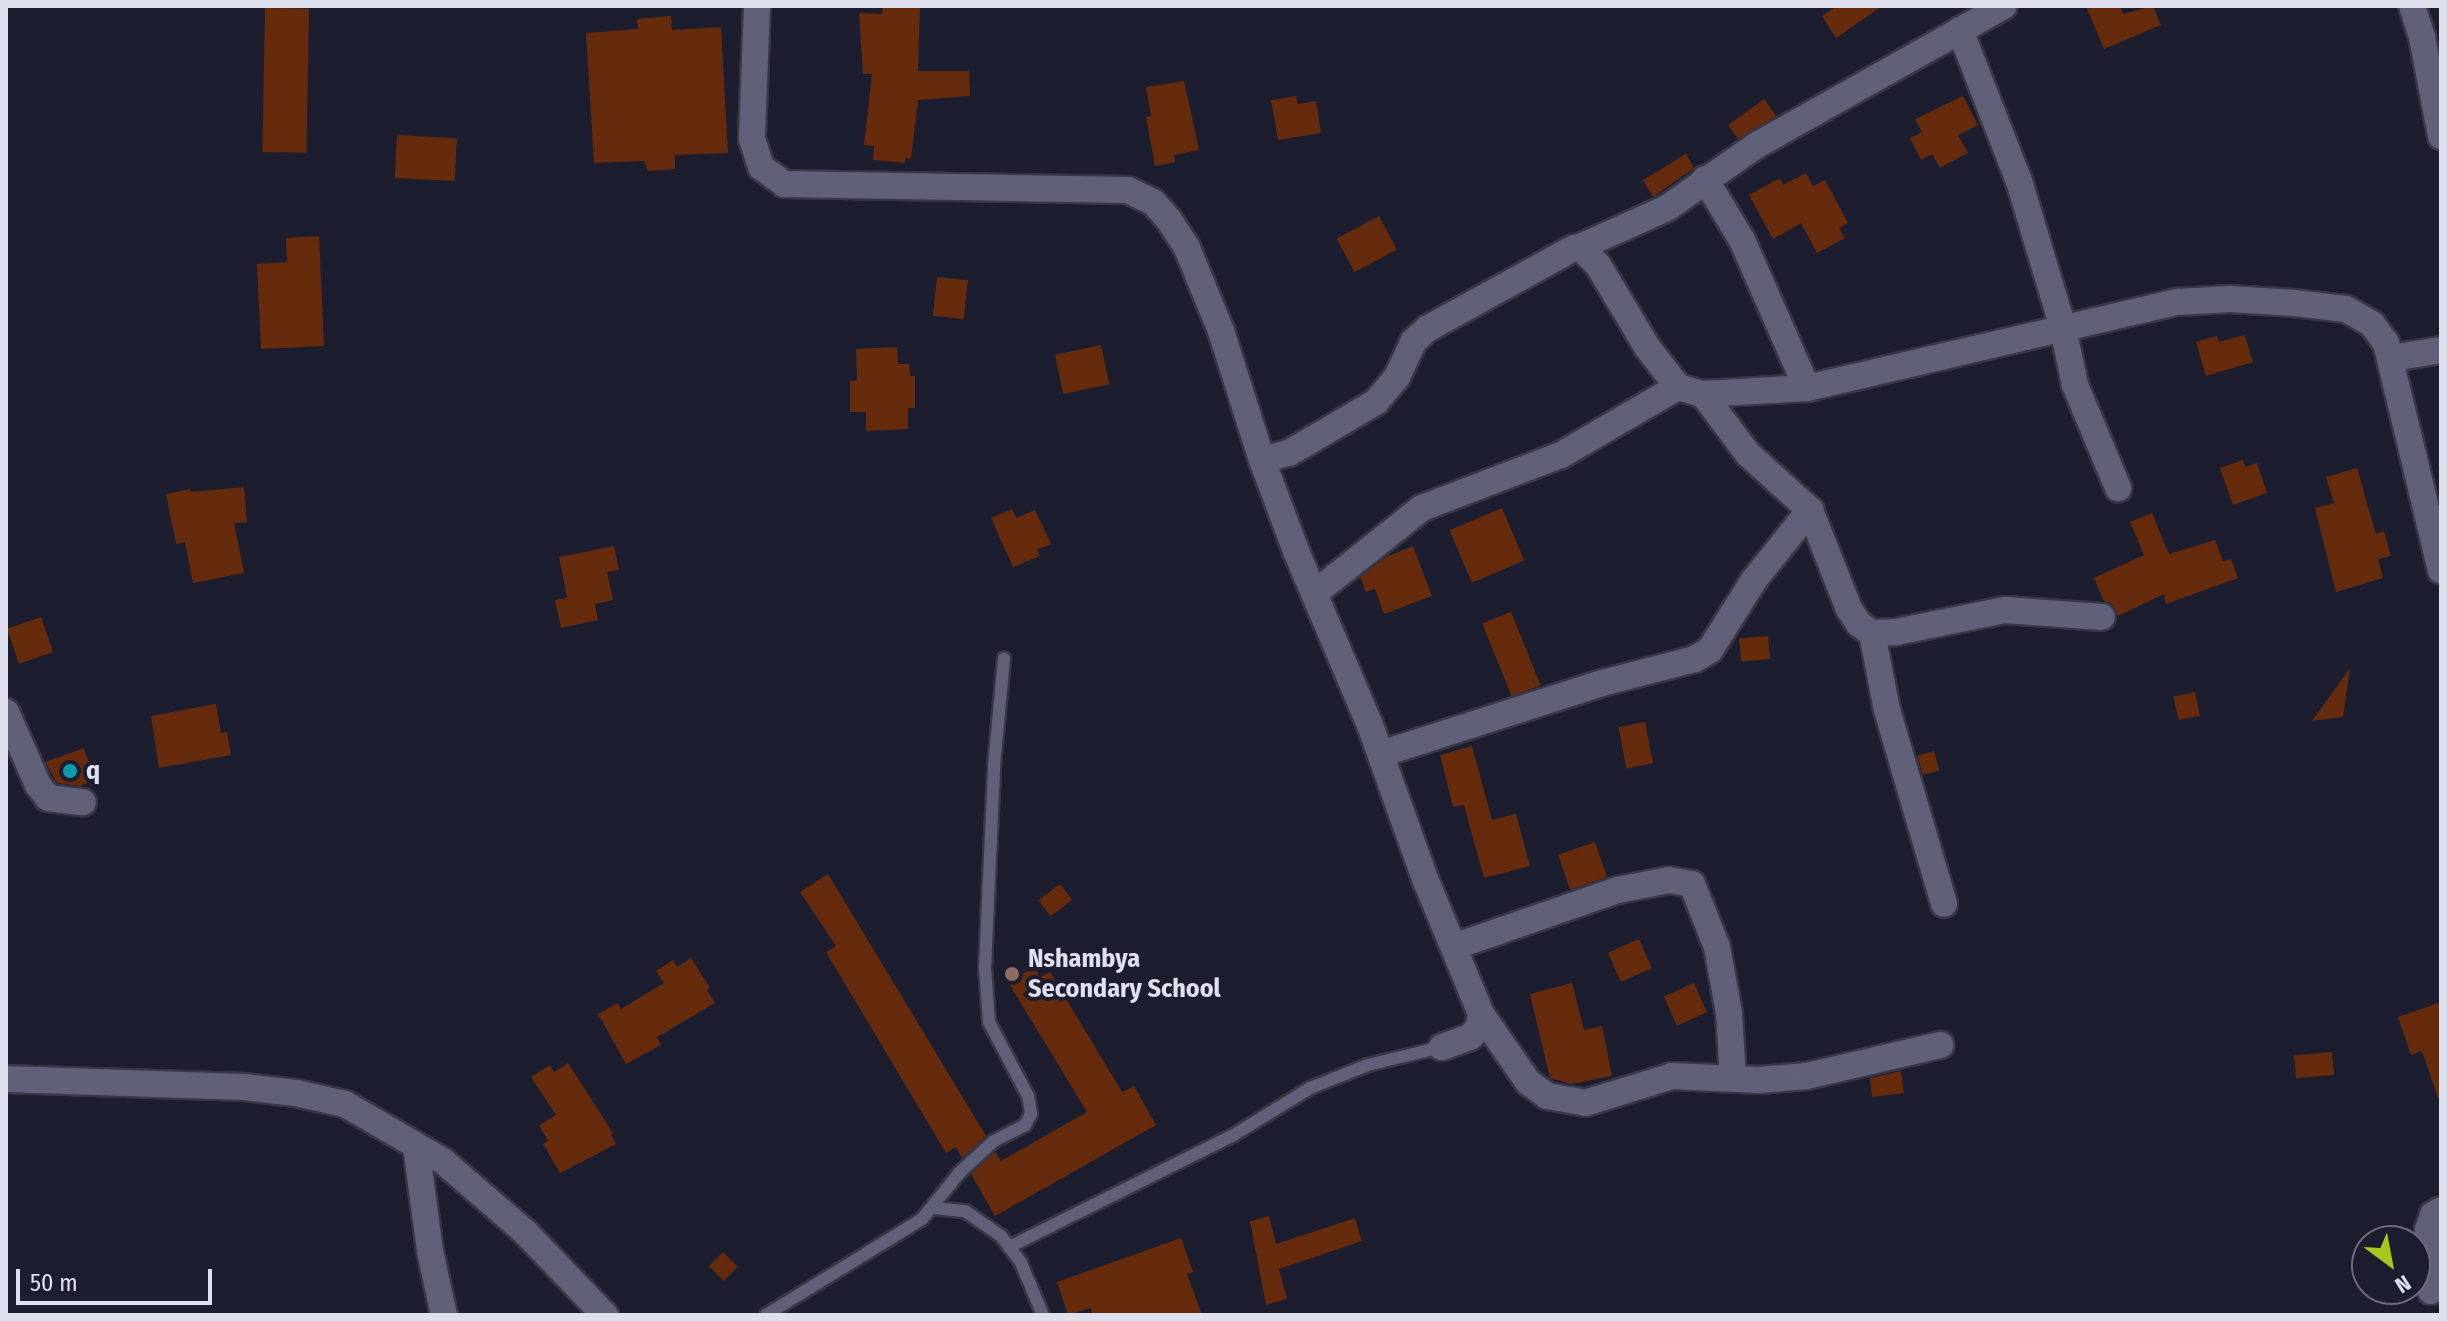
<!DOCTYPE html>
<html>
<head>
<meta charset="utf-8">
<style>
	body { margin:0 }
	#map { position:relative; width:2447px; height:1321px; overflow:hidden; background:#1d1d30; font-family:"Fira Sans Condensed",sans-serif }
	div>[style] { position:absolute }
	.building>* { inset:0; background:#662b0d; transform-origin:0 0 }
	.roads { filter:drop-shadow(2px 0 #373746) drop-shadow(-2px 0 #373746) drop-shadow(0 2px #373746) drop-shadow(0 -2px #373746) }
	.service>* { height:12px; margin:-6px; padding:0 6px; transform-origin:6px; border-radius:6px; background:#606178 }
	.minor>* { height:26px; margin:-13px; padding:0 13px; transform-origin:13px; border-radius:13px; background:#606178 }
	.dots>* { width:22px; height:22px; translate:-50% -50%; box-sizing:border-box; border:4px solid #1d1d30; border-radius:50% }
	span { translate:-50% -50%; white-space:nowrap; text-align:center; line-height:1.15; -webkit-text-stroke:8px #1d1d30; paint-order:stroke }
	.poi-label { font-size:26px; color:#dfe0ed; font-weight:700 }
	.left { translate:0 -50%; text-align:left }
	.frame { position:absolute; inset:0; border:8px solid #dfe0ed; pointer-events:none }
	.north { position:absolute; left:2351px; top:1225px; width:80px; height:80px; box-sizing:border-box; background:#1d1d30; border:2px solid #6b6b7c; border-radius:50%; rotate:148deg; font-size:22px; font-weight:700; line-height:32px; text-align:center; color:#dfe0ed }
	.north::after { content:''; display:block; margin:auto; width:28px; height:36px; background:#a8c71e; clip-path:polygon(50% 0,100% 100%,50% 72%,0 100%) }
	.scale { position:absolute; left:16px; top:1269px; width:196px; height:36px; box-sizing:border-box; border:4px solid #dfe0ed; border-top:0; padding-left:10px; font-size:24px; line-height:28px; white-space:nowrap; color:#dfe0ed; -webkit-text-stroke:6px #1d1d30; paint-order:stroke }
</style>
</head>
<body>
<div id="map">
	<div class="building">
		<i style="clip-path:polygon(883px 6px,920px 7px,918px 71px,969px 71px,970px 96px,918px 100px,911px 159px,905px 158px,905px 163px,873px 160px,874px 146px,864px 145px,872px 74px,863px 74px,859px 13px,882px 14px)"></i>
		<i style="clip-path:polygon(1837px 6px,1882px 6px,1836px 38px,1822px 16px)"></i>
		<i style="clip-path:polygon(2086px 6px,2120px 6px,2123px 14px,2153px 6px,2161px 25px,2104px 49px)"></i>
		<i style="left:265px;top:8px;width:44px;height:144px;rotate:1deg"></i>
		<i style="clip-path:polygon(671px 16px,672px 30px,721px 27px,728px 153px,675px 155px,675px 169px,648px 171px,644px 161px,594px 163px,586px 33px,638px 29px,637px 19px)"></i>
		<i style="clip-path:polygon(1184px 81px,1199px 150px,1174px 155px,1175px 162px,1155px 166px,1146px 117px,1151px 116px,1146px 87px)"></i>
		<i style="clip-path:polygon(1296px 96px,1298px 104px,1316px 101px,1321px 133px,1278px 140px,1271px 100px)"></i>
		<i style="clip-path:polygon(1963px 96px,1978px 125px,1958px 135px,1968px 153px,1940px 168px,1932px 154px,1921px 160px,1910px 138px,1922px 132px,1915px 119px)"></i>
		<i style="clip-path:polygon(1764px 99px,1776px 116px,1738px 139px,1728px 125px)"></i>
		<i style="left:397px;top:135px;width:60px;height:43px;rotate:3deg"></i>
		<i style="clip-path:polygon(1686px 154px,1694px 168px,1653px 197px,1643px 180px)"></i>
		<i style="clip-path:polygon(1806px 173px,1813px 186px,1825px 180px,1848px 223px,1839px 228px,1845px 238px,1817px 253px,1801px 223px,1773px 239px,1749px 195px,1780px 178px,1783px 185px)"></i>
		<i style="left:1379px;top:216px;width:38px;height:48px;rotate:62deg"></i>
		<i style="clip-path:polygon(319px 236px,324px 346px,261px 349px,257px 264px,287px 262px,286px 238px)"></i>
		<i style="left:937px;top:277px;width:31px;height:39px;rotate:6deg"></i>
		<i style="clip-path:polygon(2245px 335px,2253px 362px,2206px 376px,2196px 342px,2217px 336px,2219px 342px)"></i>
		<i style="left:1101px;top:345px;width:40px;height:47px;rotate:78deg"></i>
		<i style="clip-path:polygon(897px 347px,898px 364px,909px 364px,910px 376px,915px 376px,915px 408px,908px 408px,908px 429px,866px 431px,866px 412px,850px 412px,850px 381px,857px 381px,856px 349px)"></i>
		<i style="clip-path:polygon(2243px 460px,2245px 467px,2257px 463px,2267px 493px,2233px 505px,2220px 468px)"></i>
		<i style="clip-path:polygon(2357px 468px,2376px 534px,2384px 531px,2391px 556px,2378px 559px,2383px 578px,2336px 592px,2315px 508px,2334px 503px,2326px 477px)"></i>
		<i style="clip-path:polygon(244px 487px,247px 522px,234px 523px,244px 573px,193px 583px,185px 542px,176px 544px,166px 494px,190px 489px,191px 492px)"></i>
		<i style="left:1502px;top:508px;width:57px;height:57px;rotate:67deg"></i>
		<i style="clip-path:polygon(1012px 509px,1016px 518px,1035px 510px,1051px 544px,1037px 550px,1040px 556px,1013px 567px,991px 518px)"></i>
		<i style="clip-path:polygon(2152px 513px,2169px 554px,2215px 540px,2223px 561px,2231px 559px,2238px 578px,2166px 604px,2164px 594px,2118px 616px,2112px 604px,2104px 601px,2094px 578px,2144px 555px,2130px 522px)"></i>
		<i style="clip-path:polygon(614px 546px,619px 570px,607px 572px,613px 600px,595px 604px,598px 620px,561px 628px,555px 600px,567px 598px,559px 557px)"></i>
		<i style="clip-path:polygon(1413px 546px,1432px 596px,1384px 614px,1375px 589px,1366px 592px,1360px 577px,1386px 557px)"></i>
		<i style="left:1511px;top:612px;width:79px;height:31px;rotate:68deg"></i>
		<i style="left:41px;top:617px;width:37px;height:36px;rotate:71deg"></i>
		<i style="left:1768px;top:636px;width:23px;height:29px;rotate:85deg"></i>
		<i style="clip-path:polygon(2350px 668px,2343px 717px,2312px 721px)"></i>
		<i style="left:2195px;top:692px;width:24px;height:22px;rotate:78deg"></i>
		<i style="clip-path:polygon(216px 704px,221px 733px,227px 732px,231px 755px,159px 768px,151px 716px)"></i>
		<i style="left:1645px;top:722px;width:42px;height:27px;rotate:79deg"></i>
		<i style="clip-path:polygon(1472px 746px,1492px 820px,1516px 814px,1530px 866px,1484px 878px,1464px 805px,1453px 807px,1440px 755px)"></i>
		<i style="clip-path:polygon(84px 748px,95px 780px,80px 786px,57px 783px,45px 762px)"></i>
		<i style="left:1934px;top:751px;width:20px;height:17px;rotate:75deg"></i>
		<i style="left:1595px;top:842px;width:37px;height:39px;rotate:71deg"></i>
		<i style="clip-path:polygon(828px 874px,986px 1136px,962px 1158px,956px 1147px,946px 1153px,826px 952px,836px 946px,800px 892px)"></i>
		<i style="left:1060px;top:884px;width:20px;height:27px;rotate:53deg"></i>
		<i style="left:1639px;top:939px;width:32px;height:34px;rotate:66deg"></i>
		<i style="clip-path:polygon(691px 958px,710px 988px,707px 990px,715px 1003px,657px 1037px,661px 1045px,626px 1064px,598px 1014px,618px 1003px,621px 1009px,664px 983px,656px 971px,673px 960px,677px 967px)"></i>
		<i style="clip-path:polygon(1034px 967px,1040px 977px,1050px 972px,1122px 1092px,1134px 1086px,1156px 1125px,995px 1216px,971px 1174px,995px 1152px,1001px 1161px,1087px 1112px,1008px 982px)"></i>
		<i style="clip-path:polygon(1572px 983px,1584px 1030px,1602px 1026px,1612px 1076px,1571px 1084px,1550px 1078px,1530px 994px)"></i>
		<i style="left:1694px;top:983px;width:32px;height:33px;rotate:66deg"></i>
		<i style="clip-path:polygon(2441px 1002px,2441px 1097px,2438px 1098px,2422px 1051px,2411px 1055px,2398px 1017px)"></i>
		<i style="left:2332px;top:1052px;width:23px;height:38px;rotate:85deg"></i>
		<i style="clip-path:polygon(568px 1063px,613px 1133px,611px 1135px,616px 1144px,560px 1173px,543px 1144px,548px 1141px,539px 1125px,556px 1115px,531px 1077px,550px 1065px,554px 1072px)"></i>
		<i style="clip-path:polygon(1901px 1071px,1904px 1093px,1872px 1097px,1870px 1078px)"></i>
		<i style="clip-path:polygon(1269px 1216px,1276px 1244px,1355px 1218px,1362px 1241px,1279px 1269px,1287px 1299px,1266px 1305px,1250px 1221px)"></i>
		<i style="clip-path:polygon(1181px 1238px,1193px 1272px,1187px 1274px,1202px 1315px,1092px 1315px,1091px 1308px,1068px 1315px,1057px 1282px)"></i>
		<i style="left:723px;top:1252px;width:21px;height:20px;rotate:45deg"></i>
	</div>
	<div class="roads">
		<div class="service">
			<i style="left:934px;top:1208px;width:31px;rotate:6deg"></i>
			<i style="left:965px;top:1211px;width:44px;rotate:34.8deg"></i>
			<i style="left:1001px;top:1236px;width:34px;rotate:53deg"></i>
			<i style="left:1021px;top:1263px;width:56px;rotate:67.1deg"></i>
			<i style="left:1009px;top:1247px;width:249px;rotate:-26.5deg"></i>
			<i style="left:1232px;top:1136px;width:92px;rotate:-31.6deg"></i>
			<i style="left:1310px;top:1088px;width:62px;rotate:-21.6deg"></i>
			<i style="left:1368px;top:1065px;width:76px;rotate:-13.7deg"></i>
			<i style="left:766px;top:1315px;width:183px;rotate:-31.6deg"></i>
			<i style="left:922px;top:1219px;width:60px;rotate:-51deg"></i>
			<i style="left:960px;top:1172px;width:46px;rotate:-42.4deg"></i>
			<i style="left:994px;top:1141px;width:35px;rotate:-27deg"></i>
			<i style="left:1025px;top:1125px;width:13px;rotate:-61deg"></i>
			<i style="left:1031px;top:1114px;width:18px;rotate:-99deg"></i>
			<i style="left:1028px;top:1096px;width:84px;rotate:-117.8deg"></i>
			<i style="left:989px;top:1022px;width:55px;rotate:-94.2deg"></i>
			<i style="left:985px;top:967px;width:201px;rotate:-87.4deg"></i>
			<i style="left:994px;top:766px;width:108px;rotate:-84.7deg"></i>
		</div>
		<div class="minor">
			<i style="left:757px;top:6px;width:133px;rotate:92.2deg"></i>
			<i style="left:752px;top:139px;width:29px;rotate:72deg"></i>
			<i style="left:761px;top:167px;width:29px;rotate:36deg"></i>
			<i style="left:784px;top:184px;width:344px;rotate:1deg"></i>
			<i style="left:1128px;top:190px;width:28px;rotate:26deg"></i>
			<i style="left:1153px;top:202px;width:24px;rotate:48deg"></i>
			<i style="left:1169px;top:220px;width:33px;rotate:57deg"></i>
			<i style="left:1187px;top:248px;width:90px;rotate:67.7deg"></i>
			<i style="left:1221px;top:331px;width:135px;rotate:72.4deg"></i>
			<i style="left:1262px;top:460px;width:97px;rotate:69.5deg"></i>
			<i style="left:1296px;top:551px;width:189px;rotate:67deg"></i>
			<i style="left:1370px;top:725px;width:166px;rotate:70.3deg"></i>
			<i style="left:1426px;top:881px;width:144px;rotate:67.5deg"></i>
			<i style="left:1481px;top:1014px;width:15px;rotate:101deg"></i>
			<i style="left:1478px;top:1029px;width:11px;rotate:135deg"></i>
			<i style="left:1470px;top:1037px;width:30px;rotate:160deg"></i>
			<i style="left:2412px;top:6px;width:33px;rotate:72deg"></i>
			<i style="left:2422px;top:37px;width:101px;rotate:79.1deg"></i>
			<i style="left:1960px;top:30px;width:162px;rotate:68.7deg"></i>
			<i style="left:2019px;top:181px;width:153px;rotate:73.3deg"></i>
			<i style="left:2063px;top:328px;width:58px;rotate:78.1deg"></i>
			<i style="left:2075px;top:385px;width:112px;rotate:67.3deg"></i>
			<i style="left:1705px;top:179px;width:71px;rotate:58.8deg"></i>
			<i style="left:1742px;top:240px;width:162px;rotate:66.3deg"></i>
			<i style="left:1580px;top:247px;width:95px;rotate:-24.1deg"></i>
			<i style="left:1667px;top:208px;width:110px;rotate:-35deg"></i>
			<i style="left:1757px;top:145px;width:283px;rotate:-29.4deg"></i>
			<i style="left:2392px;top:358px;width:50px;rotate:-9.3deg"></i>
			<i style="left:1703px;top:394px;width:75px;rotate:53.1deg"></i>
			<i style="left:1748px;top:454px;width:84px;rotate:42.1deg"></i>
			<i style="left:1810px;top:510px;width:106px;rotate:68.5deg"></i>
			<i style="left:1849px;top:609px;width:18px;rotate:56deg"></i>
			<i style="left:1859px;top:624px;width:16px;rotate:35deg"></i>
			<i style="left:1872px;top:633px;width:24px;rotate:-2deg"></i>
			<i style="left:1896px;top:632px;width:111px;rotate:-11.4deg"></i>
			<i style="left:2005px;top:610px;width:97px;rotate:4.1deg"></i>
			<i style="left:1262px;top:460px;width:28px;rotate:-15deg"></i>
			<i style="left:1289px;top:453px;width:101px;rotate:-30.4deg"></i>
			<i style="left:1376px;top:402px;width:33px;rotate:-50deg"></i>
			<i style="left:1397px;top:377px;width:40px;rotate:-65deg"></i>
			<i style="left:1414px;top:341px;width:18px;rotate:-43deg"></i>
			<i style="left:1427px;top:329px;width:168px;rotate:-28.9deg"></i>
			<i style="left:1574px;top:248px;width:6px;rotate:-9deg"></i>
			<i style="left:1580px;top:247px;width:25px;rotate:45deg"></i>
			<i style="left:1598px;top:265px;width:96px;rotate:59.1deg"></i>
			<i style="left:1647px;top:347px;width:51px;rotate:52.2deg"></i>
			<i style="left:1678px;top:387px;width:26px;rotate:16deg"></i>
			<i style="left:1703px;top:394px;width:104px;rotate:-3.3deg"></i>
			<i style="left:1807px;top:388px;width:381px;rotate:-13.1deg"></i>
			<i style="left:2178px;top:302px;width:52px;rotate:-3.3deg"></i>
			<i style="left:2230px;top:299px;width:64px;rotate:3.6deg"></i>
			<i style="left:2294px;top:303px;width:52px;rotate:6.6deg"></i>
			<i style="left:2346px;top:309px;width:30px;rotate:30deg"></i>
			<i style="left:2372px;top:324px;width:24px;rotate:54deg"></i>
			<i style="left:2386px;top:343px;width:234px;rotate:76.4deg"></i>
			<i style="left:1315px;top:593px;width:137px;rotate:-38.5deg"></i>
			<i style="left:1422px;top:508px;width:149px;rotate:-20.9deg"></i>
			<i style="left:1561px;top:455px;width:135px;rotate:-30.2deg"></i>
			<i style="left:1872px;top:633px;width:78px;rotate:79deg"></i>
			<i style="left:1887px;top:710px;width:202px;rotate:73.6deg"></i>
			<i style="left:6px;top:712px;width:80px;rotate:66.3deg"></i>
			<i style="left:38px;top:785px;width:16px;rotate:52deg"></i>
			<i style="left:48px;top:798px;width:35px;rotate:7deg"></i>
			<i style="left:1381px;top:754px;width:232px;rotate:-17.8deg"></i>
			<i style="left:1602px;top:683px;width:96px;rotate:-14.5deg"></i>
			<i style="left:1695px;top:659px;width:17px;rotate:-31deg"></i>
			<i style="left:1710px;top:650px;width:83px;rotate:-57.8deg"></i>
			<i style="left:1754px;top:580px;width:90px;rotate:-51.3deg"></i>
			<i style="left:1456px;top:946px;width:171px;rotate:-19.1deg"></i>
			<i style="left:1618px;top:890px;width:52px;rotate:-11.1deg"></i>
			<i style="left:1669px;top:880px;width:23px;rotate:10deg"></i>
			<i style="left:1692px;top:884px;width:68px;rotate:68.4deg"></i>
			<i style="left:1717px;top:947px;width:67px;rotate:79.7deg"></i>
			<i style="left:1729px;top:1013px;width:65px;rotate:86.5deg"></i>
			<i style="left:1481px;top:1014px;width:83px;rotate:55.3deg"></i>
			<i style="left:1528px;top:1082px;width:24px;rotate:36deg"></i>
			<i style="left:1547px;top:1096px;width:39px;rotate:10deg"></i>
			<i style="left:1585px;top:1103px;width:91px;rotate:-17.2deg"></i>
			<i style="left:1672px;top:1076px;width:87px;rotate:2.6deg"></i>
			<i style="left:1759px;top:1080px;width:48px;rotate:-4.8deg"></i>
			<i style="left:1807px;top:1076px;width:137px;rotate:-13.1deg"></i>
			<i style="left:6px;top:1079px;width:238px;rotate:1.9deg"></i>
			<i style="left:244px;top:1087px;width:52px;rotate:6.6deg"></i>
			<i style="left:296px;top:1093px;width:50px;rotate:12.7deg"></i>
			<i style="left:345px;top:1104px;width:113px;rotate:30.2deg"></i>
			<i style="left:443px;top:1161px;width:110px;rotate:40.9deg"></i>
			<i style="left:526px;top:1233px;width:114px;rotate:46.1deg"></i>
			<i style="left:416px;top:1146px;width:106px;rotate:82.4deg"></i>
			<i style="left:430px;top:1251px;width:66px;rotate:77.7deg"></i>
			<i style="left:2431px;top:1291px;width:62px;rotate:-92.8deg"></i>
			<i style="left:2428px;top:1229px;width:15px;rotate:-70deg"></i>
			<i style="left:2433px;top:1215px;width:9px;rotate:-32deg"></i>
		</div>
	</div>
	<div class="dots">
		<i style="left:70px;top:771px;background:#0f9aa8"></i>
		<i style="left:1012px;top:974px;background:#8d6e63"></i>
	</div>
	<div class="poi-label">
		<span class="left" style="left:86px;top:771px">q</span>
		<span class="left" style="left:1028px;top:974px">Nshambya<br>Secondary School</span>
	</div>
	<div class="frame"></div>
	<div class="north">N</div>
	<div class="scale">50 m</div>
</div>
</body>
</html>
